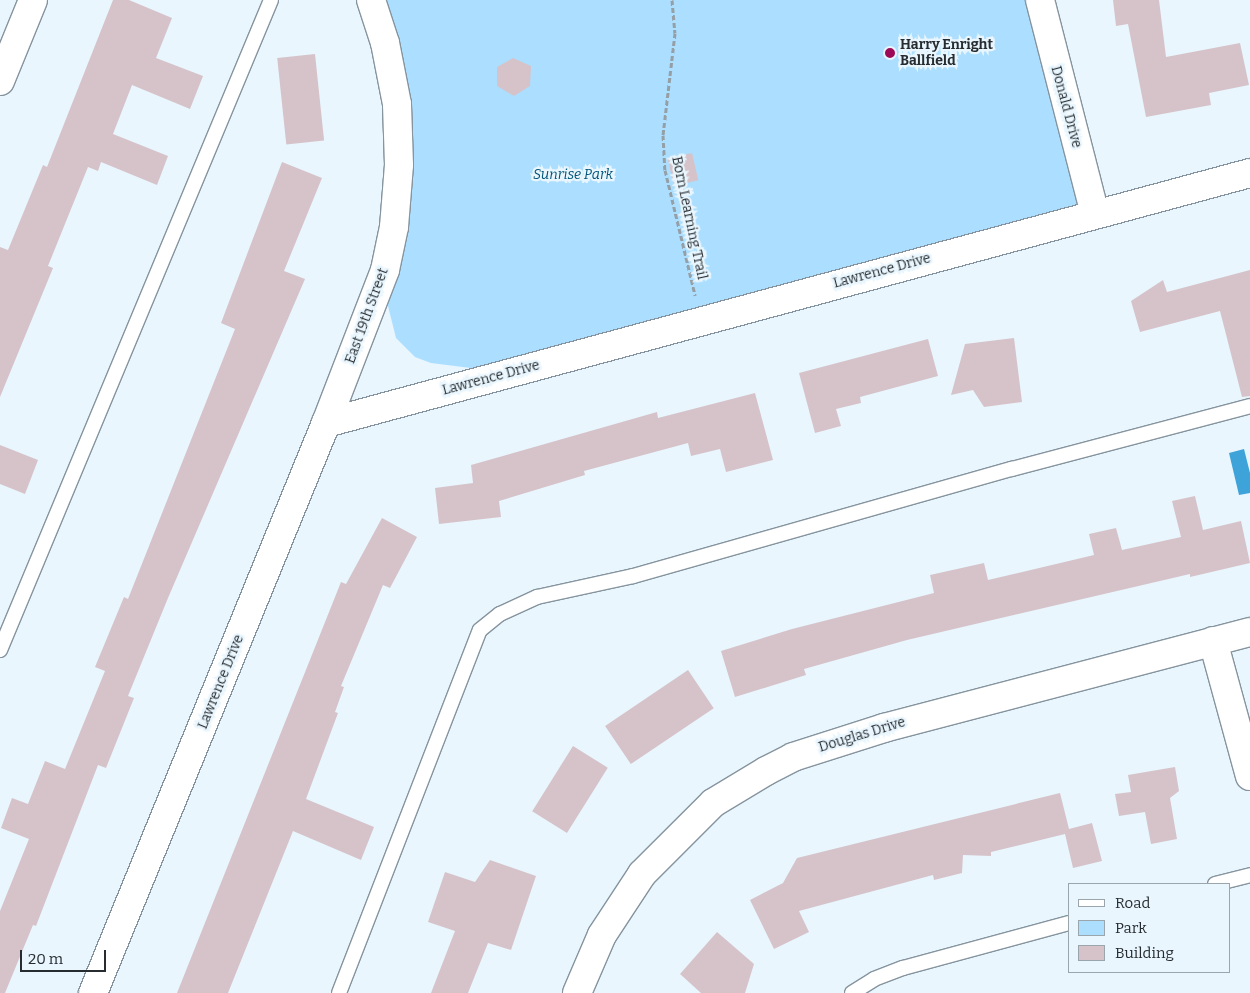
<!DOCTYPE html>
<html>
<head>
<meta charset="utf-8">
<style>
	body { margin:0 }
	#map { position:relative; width:1250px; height:993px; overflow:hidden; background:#e9f6fe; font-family:Bitter,serif }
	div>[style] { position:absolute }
	.green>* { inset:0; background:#abdeff }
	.water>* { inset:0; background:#3ea3d9 }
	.building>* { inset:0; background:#d6c3c9; transform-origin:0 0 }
	.path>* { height:3px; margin-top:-1.5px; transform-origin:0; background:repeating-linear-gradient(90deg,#959fa6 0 5px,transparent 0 7.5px) }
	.roads { filter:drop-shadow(1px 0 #85949e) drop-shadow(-1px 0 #85949e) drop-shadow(0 1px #85949e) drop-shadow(0 -1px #85949e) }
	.service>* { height:14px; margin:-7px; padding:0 7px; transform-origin:7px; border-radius:7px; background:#fff }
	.minor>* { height:28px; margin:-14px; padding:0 14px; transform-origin:14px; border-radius:14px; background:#fff }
	.dots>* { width:14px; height:14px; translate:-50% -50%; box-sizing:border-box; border:2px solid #e9f6fe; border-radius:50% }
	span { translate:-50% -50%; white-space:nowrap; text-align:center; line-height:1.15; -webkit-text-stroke:4.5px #e9f6fe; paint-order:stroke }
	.poi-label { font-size:14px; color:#262c30; font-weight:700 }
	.left { translate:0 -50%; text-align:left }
	.street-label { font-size:14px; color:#262c30 }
	.park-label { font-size:14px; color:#015579; font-style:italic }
	.legend { position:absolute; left:1068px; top:883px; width:162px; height:90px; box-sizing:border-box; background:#e9f6fe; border:1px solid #9ba5ac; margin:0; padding:6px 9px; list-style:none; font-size:15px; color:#262c30 }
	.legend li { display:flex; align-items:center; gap:10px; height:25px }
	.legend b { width:25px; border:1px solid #9ba5ac }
	.scale { position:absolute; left:20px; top:950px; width:86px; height:22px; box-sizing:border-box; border:2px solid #262c30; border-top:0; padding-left:6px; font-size:15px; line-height:18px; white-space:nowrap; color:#262c30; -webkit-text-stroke:4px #e9f6fe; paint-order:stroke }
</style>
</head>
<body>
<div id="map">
	<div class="green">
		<i style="clip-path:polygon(371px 0,1040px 0,1095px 214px,479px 369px,431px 363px,415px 357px,396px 338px,388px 306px,399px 165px)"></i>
	</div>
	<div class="water">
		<i style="clip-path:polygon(1244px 449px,1250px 473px,1250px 493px,1239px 495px,1229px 453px)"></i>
	</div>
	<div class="building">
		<i style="clip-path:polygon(113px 0,129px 0,172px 18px,156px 58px,203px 76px,190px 109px,132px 85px,113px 134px,168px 156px,157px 185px,101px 162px,98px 171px,88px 167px,48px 266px,53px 268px,0 397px,0 247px,8px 250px,43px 165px,47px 167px)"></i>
		<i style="clip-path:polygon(1113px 0,1159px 0,1166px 57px,1240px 43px,1249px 85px,1209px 93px,1211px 105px,1146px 117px,1128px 24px,1116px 26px)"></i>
		<i style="left:315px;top:54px;width:87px;height:38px;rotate:84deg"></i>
		<i style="clip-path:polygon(513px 58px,531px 66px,530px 86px,514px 96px,497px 86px,497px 67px)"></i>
		<i style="left:692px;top:153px;width:28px;height:25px;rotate:77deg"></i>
		<i style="clip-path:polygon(282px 162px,322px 178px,284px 271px,305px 279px,168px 598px,128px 696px,134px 698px,106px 768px,98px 765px,36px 926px,33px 925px,5px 993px,0 993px,0 911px,29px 839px,1px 828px,12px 798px,28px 804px,45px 761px,65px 769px,105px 671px,95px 667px,124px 597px,128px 599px,235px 329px,221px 323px)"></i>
		<i style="clip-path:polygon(1250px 270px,1250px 396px,1242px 397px,1220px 311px,1140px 332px,1131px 301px,1163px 280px,1167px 292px)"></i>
		<i style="clip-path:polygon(1014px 338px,1022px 402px,984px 407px,973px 390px,951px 395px,965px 344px)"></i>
		<i style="clip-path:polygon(928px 339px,938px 376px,860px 397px,861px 403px,836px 409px,841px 426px,815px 433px,799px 373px)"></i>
		<i style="clip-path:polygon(755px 393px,773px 460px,726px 472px,720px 449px,691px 456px,688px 443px,584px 471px,585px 475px,499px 501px,501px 517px,439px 524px,435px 488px,473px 483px,471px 465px,657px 412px,658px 418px)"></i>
		<i style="clip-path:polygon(0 445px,38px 460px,25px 494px,0 484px)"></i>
		<i style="clip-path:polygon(1195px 496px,1203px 530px,1241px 521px,1250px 563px,1190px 577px,1190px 574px,907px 640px,804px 669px,806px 675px,735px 697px,721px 651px,792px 629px,934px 593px,930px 575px,984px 563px,988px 580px,1094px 555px,1089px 534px,1116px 528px,1122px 550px,1181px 537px,1172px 501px)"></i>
		<i style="clip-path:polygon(382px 518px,417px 537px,390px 588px,383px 585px,341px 686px,344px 687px,335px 712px,338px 713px,306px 799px,374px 827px,361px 860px,293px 831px,228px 993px,177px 993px,341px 582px,346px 584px)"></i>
		<i style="left:688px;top:670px;width:46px;height:100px;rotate:56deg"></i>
		<i style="left:573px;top:746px;width:41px;height:77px;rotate:32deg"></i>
		<i style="clip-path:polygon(1175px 767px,1179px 791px,1170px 798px,1177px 839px,1151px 844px,1145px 812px,1119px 816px,1115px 794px,1131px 792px,1128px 775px)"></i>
		<i style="clip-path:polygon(1060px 793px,1069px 829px,1092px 823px,1102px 861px,1073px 868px,1065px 834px,991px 852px,991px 856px,963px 855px,962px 873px,934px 880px,933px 875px,799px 911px,809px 932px,774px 949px,750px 900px,783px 883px,797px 858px)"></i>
		<i style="clip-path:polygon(490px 860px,536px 876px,511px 950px,488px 943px,468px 993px,431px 993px,455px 931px,428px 922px,445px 872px,475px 882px)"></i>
		<i style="clip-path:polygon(717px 932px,754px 964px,745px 993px,701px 993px,680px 974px)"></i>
	</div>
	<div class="path">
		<i style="left:672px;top:0;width:33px;rotate:85deg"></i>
		<i style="left:675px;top:33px;width:103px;rotate:96.7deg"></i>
		<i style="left:663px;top:135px;width:35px;rotate:87deg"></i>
		<i style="left:665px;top:170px;width:129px;rotate:76.5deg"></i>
	</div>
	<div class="roads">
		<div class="service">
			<i style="left:0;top:650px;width:704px;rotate:-67.37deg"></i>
			<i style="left:1215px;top:884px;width:36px;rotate:-14deg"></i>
			<i style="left:339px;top:993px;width:389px;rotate:-68.8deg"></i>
			<i style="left:480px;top:630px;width:26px;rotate:-39deg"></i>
			<i style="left:500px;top:614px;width:41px;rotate:-24.7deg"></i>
			<i style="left:537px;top:597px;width:98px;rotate:-12.3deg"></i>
			<i style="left:633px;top:576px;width:394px;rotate:-15.8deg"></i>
			<i style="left:1012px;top:469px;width:246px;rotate:-14.8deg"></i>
			<i style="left:852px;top:993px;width:26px;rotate:-32deg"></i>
			<i style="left:874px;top:979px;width:31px;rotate:-21deg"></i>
			<i style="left:903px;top:968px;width:172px;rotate:-15.2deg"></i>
		</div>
		<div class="minor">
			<i style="left:1040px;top:0;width:221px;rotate:75.6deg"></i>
			<i style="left:0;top:81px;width:87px;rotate:-67.8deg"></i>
			<i style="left:326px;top:423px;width:957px;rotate:-15.14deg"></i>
			<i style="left:1213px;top:641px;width:140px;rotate:74.7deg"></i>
			<i style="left:93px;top:993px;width:616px;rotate:-67.77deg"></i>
			<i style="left:326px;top:423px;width:164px;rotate:-68.9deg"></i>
			<i style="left:385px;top:270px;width:44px;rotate:-78.2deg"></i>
			<i style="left:394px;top:227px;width:62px;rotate:-85.4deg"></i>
			<i style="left:399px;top:165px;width:61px;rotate:-91.9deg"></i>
			<i style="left:397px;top:104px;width:62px;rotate:-101.1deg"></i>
			<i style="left:385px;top:43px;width:45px;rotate:-108deg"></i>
			<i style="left:577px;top:993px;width:63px;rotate:-66.7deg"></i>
			<i style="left:602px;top:935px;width:73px;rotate:-56.7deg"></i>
			<i style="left:642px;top:874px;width:100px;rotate:-45deg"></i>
			<i style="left:713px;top:803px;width:62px;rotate:-31.1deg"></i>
			<i style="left:766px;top:771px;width:30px;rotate:-27deg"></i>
			<i style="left:793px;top:757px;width:96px;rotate:-17.7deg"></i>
			<i style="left:884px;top:728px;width:378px;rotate:-14.7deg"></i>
		</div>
	</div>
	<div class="dots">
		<i style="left:890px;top:53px;background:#9d0b57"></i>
	</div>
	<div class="poi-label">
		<span class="left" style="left:900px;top:53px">Harry Enright<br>Ballfield</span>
	</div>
	<div class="street-label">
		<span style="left:1066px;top:107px;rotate:75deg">Donald Drive</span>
		<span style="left:689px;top:218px;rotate:78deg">Born Learning Trail</span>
		<span style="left:882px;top:271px;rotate:-15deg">Lawrence Drive</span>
		<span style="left:367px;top:316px;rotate:-70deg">East 19th Street</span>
		<span style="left:491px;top:378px;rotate:-15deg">Lawrence Drive</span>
		<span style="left:221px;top:682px;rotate:-68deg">Lawrence Drive</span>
		<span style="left:862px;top:735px;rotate:-17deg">Douglas Drive</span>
	</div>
	<div class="park-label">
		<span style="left:573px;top:175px">Sunrise Park</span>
	</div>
	<ul class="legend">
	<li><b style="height:6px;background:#fff"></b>Road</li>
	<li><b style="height:14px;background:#abdeff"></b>Park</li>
	<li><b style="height:14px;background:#d6c3c9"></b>Building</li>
	</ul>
	<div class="scale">20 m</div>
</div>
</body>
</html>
